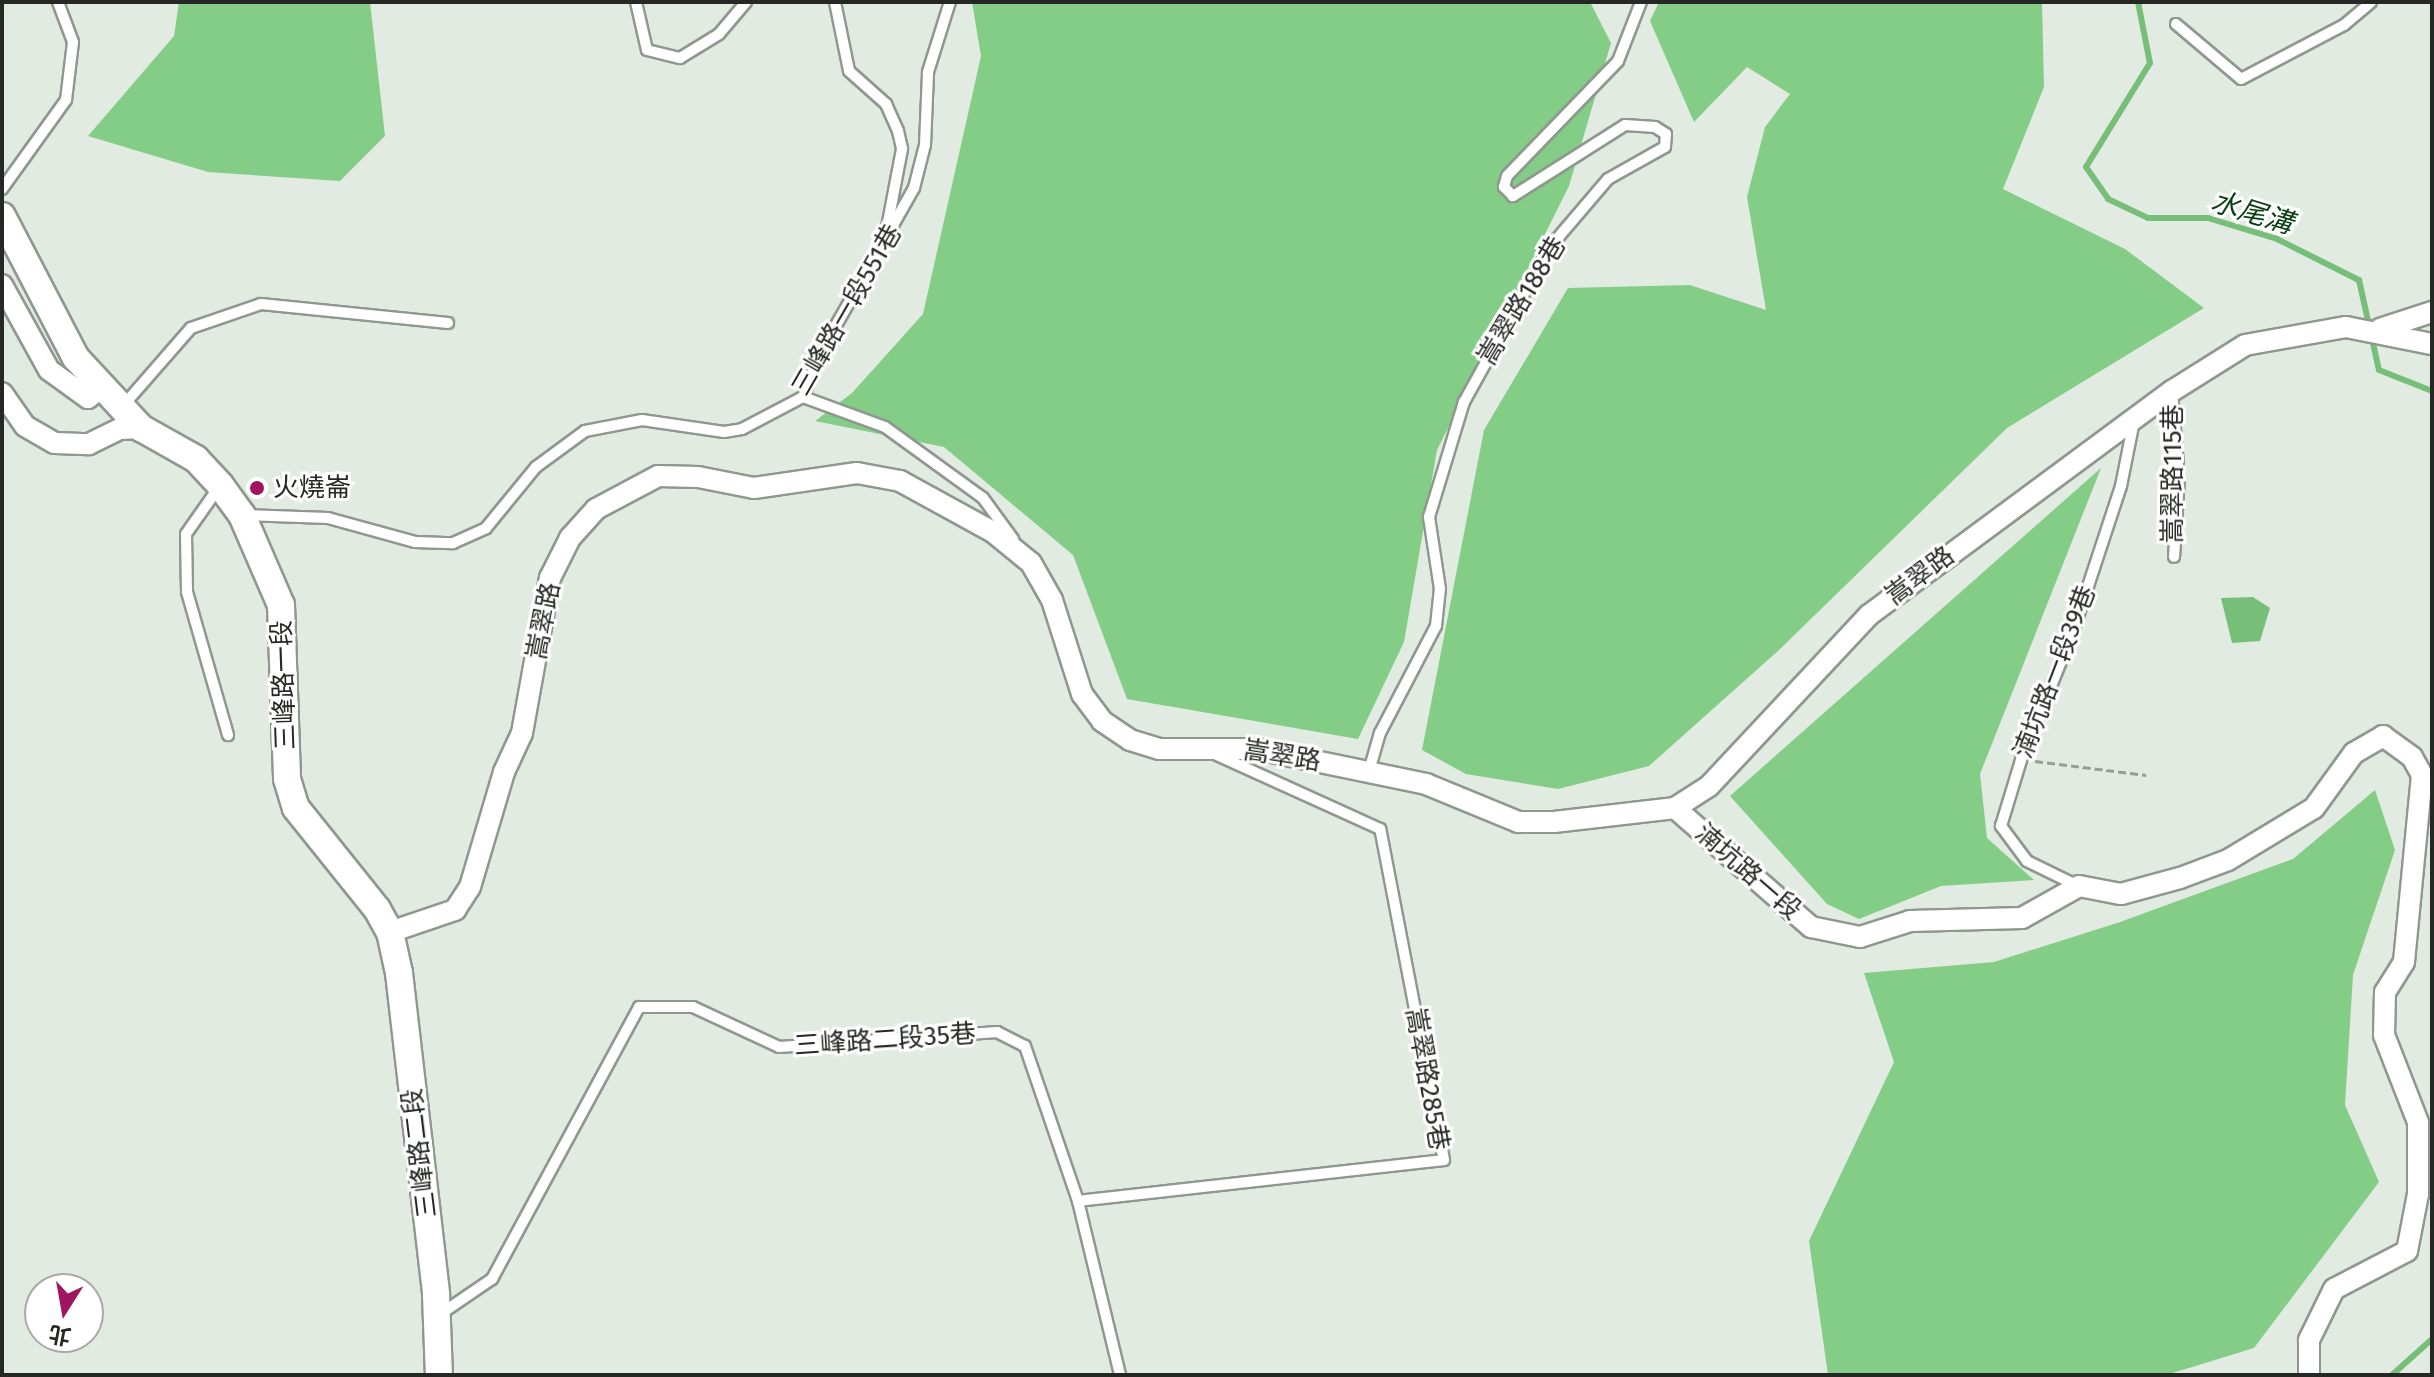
<!DOCTYPE html>
<html>
<head>
<meta charset="utf-8">
<style>
	body { margin:0 }
	#map { position:relative; width:2434px; height:1377px; overflow:hidden; background:#e1ebe1; font-family:"Fira Sans","Noto Sans TC",sans-serif }
	div>[style] { position:absolute }
	.forest>* { inset:0; background:#84cd87 }
	.water>* { inset:0; background:#77bf79 }
	.stream>* { height:6px; margin:-3px; padding:0 3px; transform-origin:3px; border-radius:3px; background:#77bf79 }
	.path>* { height:3px; margin-top:-1.5px; transform-origin:0; background:repeating-linear-gradient(90deg,#969e96 0 8px,transparent 0 12px) }
	.roads { filter:drop-shadow(2px 0 #8f988f) drop-shadow(-2px 0 #8f988f) drop-shadow(0 2px #8f988f) drop-shadow(0 -2px #8f988f) }
	.service>* { height:10px; margin:-5px; padding:0 5px; transform-origin:5px; border-radius:5px; background:#fff }
	.minor>* { height:20px; margin:-10px; padding:0 10px; transform-origin:10px; border-radius:10px; background:#fff }
	.tertiary>* { height:26px; margin:-13px; padding:0 13px; transform-origin:13px; border-radius:13px; background:#fff }
	.dots>* { width:22px; height:22px; translate:-50% -50%; box-sizing:border-box; border:4px solid #fff; border-radius:50% }
	span { translate:-50% -50%; white-space:nowrap; text-align:center; line-height:1.15; -webkit-text-stroke:6px #fff; paint-order:stroke }
	.street-label { font-size:26px; color:#252825 }
	.poi-label { font-size:26px; color:#252825 }
	.left { translate:0 -50%; text-align:left }
	.water-label { font-size:28px; color:#0a3f11; font-style:italic }
	.frame { position:absolute; inset:0; border:4px solid #252825; pointer-events:none }
	.north { position:absolute; left:24px; top:1273px; width:80px; height:80px; box-sizing:border-box; background:#fff; border:2px solid #a8a9a8; border-radius:50%; rotate:191deg; font-size:22px; font-weight:700; line-height:32px; text-align:center; color:#252825 }
	.north::after { content:''; display:block; margin:auto; width:28px; height:36px; background:#a01560; clip-path:polygon(50% 0,100% 100%,50% 72%,0 100%) }
</style>
</head>
<body>
<div id="map">
	<div class="forest">
		<i style="clip-path:polygon(179px 2px,370px 2px,385px 136px,340px 181px,208px 172px,88px 136px,174px 36px)"></i>
		<i style="clip-path:polygon(972px 2px,1590px 2px,1611px 43px,1569px 186px,1437px 450px,1404px 642px,1358px 739px,1127px 699px,1073px 555px,944px 447px,815px 421px,852px 393px,923px 314px,981px 56px)"></i>
		<i style="clip-path:polygon(1659px 2px,2042px 2px,2044px 87px,2003px 189px,2125px 249px,2204px 308px,2007px 428px,1779px 650px,1649px 766px,1558px 789px,1466px 774px,1422px 750px,1484px 430px,1568px 288px,1690px 285px,1766px 310px,1747px 197px,1765px 127px,1790px 94px,1747px 67px,1694px 122px,1650px 21px)"></i>
		<i style="clip-path:polygon(2101px 468px,1980px 774px,1987px 838px,2034px 880px,1941px 886px,1859px 919px,1827px 904px,1730px 796px)"></i>
		<i style="clip-path:polygon(2375px 790px,2395px 850px,2353px 975px,2345px 1105px,2379px 1182px,2254px 1348px,2166px 1375px,1828px 1375px,1809px 1241px,1894px 1062px,1864px 973px,1994px 962px,2120px 922px,2293px 859px)"></i>
	</div>
	<div class="water">
		<i style="clip-path:polygon(2253px 597px,2270px 608px,2260px 641px,2232px 643px,2221px 598px)"></i>
	</div>
	<div class="stream">
		<i style="left:2138px;top:2px;width:62px;rotate:78.9deg"></i>
		<i style="left:2150px;top:63px;width:122px;rotate:121.6deg"></i>
		<i style="left:2086px;top:167px;width:39px;rotate:55deg"></i>
		<i style="left:2108px;top:199px;width:44px;rotate:25.4deg"></i>
		<i style="left:2148px;top:218px;width:60px"></i>
		<i style="left:2208px;top:218px;width:72px;rotate:16.9deg"></i>
		<i style="left:2277px;top:239px;width:92px;rotate:26.6deg"></i>
		<i style="left:2359px;top:280px;width:92px;rotate:77.5deg"></i>
		<i style="left:2379px;top:370px;width:57px;rotate:21.6deg"></i>
		<i style="left:2392px;top:1375px;width:54px;rotate:-42deg"></i>
	</div>
	<div class="path">
		<i style="left:2035px;top:761px;width:112px;rotate:7.2deg"></i>
	</div>
	<div class="roads">
		<div class="service">
			<i style="left:636px;top:2px;width:49px;rotate:77.1deg"></i>
			<i style="left:647px;top:50px;width:34px;rotate:14deg"></i>
			<i style="left:680px;top:58px;width:46px;rotate:-31.6deg"></i>
			<i style="left:719px;top:34px;width:42px;rotate:-49.8deg"></i>
			<i style="left:835px;top:2px;width:70px;rotate:78.5deg"></i>
			<i style="left:849px;top:71px;width:50px;rotate:41.7deg"></i>
			<i style="left:886px;top:104px;width:30px;rotate:66deg"></i>
			<i style="left:898px;top:131px;width:18px;rotate:77deg"></i>
			<i style="left:902px;top:149px;width:91px;rotate:100.8deg"></i>
			<i style="left:2176px;top:24px;width:85px;rotate:40.2deg"></i>
			<i style="left:2241px;top:79px;width:116px;rotate:-27.7deg"></i>
			<i style="left:2344px;top:25px;width:35px;rotate:-40deg"></i>
			<i style="left:2px;top:189px;width:110px;rotate:-54.3deg"></i>
			<i style="left:66px;top:100px;width:58px;rotate:-83.1deg"></i>
			<i style="left:73px;top:42px;width:43px;rotate:-110.6deg"></i>
			<i style="left:2172px;top:391px;width:87px;rotate:85.4deg"></i>
			<i style="left:2179px;top:478px;width:79px;rotate:93.6deg"></i>
			<i style="left:803px;top:397px;width:87px;rotate:20.1deg"></i>
			<i style="left:885px;top:427px;width:121px;rotate:35.9deg"></i>
			<i style="left:983px;top:498px;width:51px;rotate:53.8deg"></i>
			<i style="left:122px;top:407px;width:105px;rotate:-48.9deg"></i>
			<i style="left:191px;top:328px;width:74px;rotate:-18.9deg"></i>
			<i style="left:261px;top:304px;width:188px;rotate:5.8deg"></i>
			<i style="left:219px;top:487px;width:57px;rotate:125.1deg"></i>
			<i style="left:186px;top:534px;width:58px;rotate:89deg"></i>
			<i style="left:187px;top:592px;width:149px;rotate:74deg"></i>
			<i style="left:244px;top:515px;width:84px;rotate:2deg"></i>
			<i style="left:328px;top:518px;width:90px;rotate:15.4deg"></i>
			<i style="left:415px;top:542px;width:38px;rotate:2deg"></i>
			<i style="left:453px;top:543px;width:36px;rotate:-24deg"></i>
			<i style="left:486px;top:528px;width:79px;rotate:-50.7deg"></i>
			<i style="left:536px;top:467px;width:61px;rotate:-36.3deg"></i>
			<i style="left:585px;top:431px;width:58px;rotate:-10.9deg"></i>
			<i style="left:642px;top:420px;width:83px;rotate:8.3deg"></i>
			<i style="left:724px;top:432px;width:18px;rotate:-9deg"></i>
			<i style="left:742px;top:429px;width:69px;rotate:-27.7deg"></i>
			<i style="left:803px;top:397px;width:51px;rotate:-68deg"></i>
			<i style="left:822px;top:350px;width:186px;rotate:-60.4deg"></i>
			<i style="left:914px;top:188px;width:44px;rotate:-75.7deg"></i>
			<i style="left:925px;top:145px;width:73px;rotate:-87.6deg"></i>
			<i style="left:928px;top:72px;width:73px;rotate:-72.6deg"></i>
			<i style="left:1369px;top:771px;width:40px;rotate:-74deg"></i>
			<i style="left:1380px;top:733px;width:121px;rotate:-62.4deg"></i>
			<i style="left:1436px;top:626px;width:37px;rotate:-84deg"></i>
			<i style="left:1440px;top:589px;width:73px;rotate:-98.7deg"></i>
			<i style="left:1429px;top:517px;width:120px;rotate:-73.1deg"></i>
			<i style="left:1464px;top:402px;width:177px;rotate:-61deg"></i>
			<i style="left:1550px;top:247px;width:89px;rotate:-49.5deg"></i>
			<i style="left:1608px;top:179px;width:65px;rotate:-29.3deg"></i>
			<i style="left:1665px;top:147px;width:13px;rotate:-86deg"></i>
			<i style="left:1666px;top:134px;width:13px;rotate:-148deg"></i>
			<i style="left:1655px;top:127px;width:30px;rotate:-176deg"></i>
			<i style="left:1625px;top:125px;width:133px;rotate:147.6deg"></i>
			<i style="left:1513px;top:196px;width:13px;rotate:-135deg"></i>
			<i style="left:1504px;top:187px;width:11px;rotate:-75deg"></i>
			<i style="left:1507px;top:176px;width:160px;rotate:-46deg"></i>
			<i style="left:1618px;top:61px;width:63px;rotate:-68.7deg"></i>
			<i style="left:2078px;top:886px;width:57px;rotate:-153.9deg"></i>
			<i style="left:2027px;top:861px;width:44px;rotate:-126.6deg"></i>
			<i style="left:2001px;top:826px;width:69px;rotate:-73.1deg"></i>
			<i style="left:2021px;top:760px;width:138px;rotate:-67.9deg"></i>
			<i style="left:2073px;top:632px;width:154px;rotate:-71.8deg"></i>
			<i style="left:2121px;top:486px;width:66px;rotate:-78.7deg"></i>
			<i style="left:1078px;top:1201px;width:368px;rotate:-6.4deg"></i>
			<i style="left:1444px;top:1160px;width:337px;rotate:-100.9deg"></i>
			<i style="left:1380px;top:829px;width:181px;rotate:-155.6deg"></i>
			<i style="left:439px;top:1315px;width:64px;rotate:-34.2deg"></i>
			<i style="left:492px;top:1279px;width:309px;rotate:-61.6deg"></i>
			<i style="left:639px;top:1007px;width:54px"></i>
			<i style="left:693px;top:1007px;width:95px;rotate:24.9deg"></i>
			<i style="left:779px;top:1047px;width:219px;rotate:-3.9deg"></i>
			<i style="left:997px;top:1032px;width:31px;rotate:27deg"></i>
			<i style="left:1025px;top:1046px;width:164px;rotate:71.1deg"></i>
			<i style="left:1078px;top:1201px;width:179px;rotate:76.4deg"></i>
		</div>
		<div class="minor">
			<i style="left:2px;top:285px;width:97px;rotate:61.1deg"></i>
			<i style="left:49px;top:370px;width:48px;rotate:35.7deg"></i>
			<i style="left:88px;top:398px;width:17px;rotate:-40deg"></i>
			<i style="left:2380px;top:329px;width:55px;rotate:-18.1deg"></i>
			<i style="left:2px;top:393px;width:40px;rotate:55.1deg"></i>
			<i style="left:25px;top:426px;width:34px;rotate:30deg"></i>
			<i style="left:55px;top:443px;width:34px;rotate:2deg"></i>
			<i style="left:89px;top:444px;width:34px;rotate:-26deg"></i>
			<i style="left:120px;top:429px;width:21px;rotate:-3deg"></i>
			<i style="left:1675px;top:808px;width:181px;rotate:41.2deg"></i>
			<i style="left:1811px;top:927px;width:50px;rotate:11.5deg"></i>
			<i style="left:1860px;top:937px;width:52px;rotate:-17.7deg"></i>
			<i style="left:1910px;top:921px;width:112px;rotate:-1.5deg"></i>
			<i style="left:2022px;top:918px;width:65px;rotate:-29.3deg"></i>
			<i style="left:2079px;top:886px;width:43px;rotate:10.8deg"></i>
			<i style="left:2121px;top:894px;width:61px;rotate:-15.2deg"></i>
			<i style="left:2180px;top:878px;width:51px;rotate:-20.6deg"></i>
			<i style="left:2228px;top:860px;width:100px;rotate:-31.2deg"></i>
			<i style="left:2314px;top:808px;width:68px;rotate:-54deg"></i>
			<i style="left:2354px;top:753px;width:34px;rotate:-30deg"></i>
			<i style="left:2383px;top:736px;width:36px;rotate:36deg"></i>
			<i style="left:2412px;top:757px;width:21px;rotate:61deg"></i>
			<i style="left:2422px;top:775px;width:188px;rotate:95.5deg"></i>
			<i style="left:2404px;top:962px;width:36px;rotate:122deg"></i>
			<i style="left:2385px;top:992px;width:43px;rotate:91.3deg"></i>
			<i style="left:2384px;top:1035px;width:93px;rotate:68.7deg"></i>
			<i style="left:2418px;top:1122px;width:72px;rotate:90deg"></i>
			<i style="left:2418px;top:1194px;width:58px;rotate:100.9deg"></i>
			<i style="left:2407px;top:1251px;width:82px;rotate:152.5deg"></i>
			<i style="left:2334px;top:1289px;width:57px;rotate:116.1deg"></i>
			<i style="left:2309px;top:1340px;width:35px;rotate:90deg"></i>
			<i style="left:390px;top:932px;width:69px;rotate:-18.7deg"></i>
			<i style="left:455px;top:910px;width:27px;rotate:-57deg"></i>
			<i style="left:470px;top:887px;width:120px;rotate:-73.5deg"></i>
			<i style="left:504px;top:772px;width:43px;rotate:-65.2deg"></i>
			<i style="left:522px;top:733px;width:158px;rotate:-79.8deg"></i>
			<i style="left:550px;top:578px;width:45px;rotate:-63.4deg"></i>
			<i style="left:570px;top:538px;width:39px;rotate:-48deg"></i>
			<i style="left:596px;top:509px;width:70px;rotate:-28deg"></i>
			<i style="left:658px;top:476px;width:40px;rotate:1.4deg"></i>
			<i style="left:698px;top:477px;width:57px;rotate:11.1deg"></i>
			<i style="left:754px;top:488px;width:104px;rotate:-8.3deg"></i>
			<i style="left:857px;top:473px;width:44px;rotate:10.5deg"></i>
			<i style="left:900px;top:481px;width:106px;rotate:28.7deg"></i>
			<i style="left:993px;top:532px;width:49px;rotate:39.2deg"></i>
			<i style="left:1031px;top:563px;width:43px;rotate:60.4deg"></i>
			<i style="left:1052px;top:600px;width:99px;rotate:72.3deg"></i>
			<i style="left:1082px;top:694px;width:34px;rotate:53deg"></i>
			<i style="left:1102px;top:721px;width:34px;rotate:34deg"></i>
			<i style="left:1130px;top:740px;width:31px;rotate:17deg"></i>
			<i style="left:1160px;top:749px;width:97px"></i>
			<i style="left:1257px;top:749px;width:173px;rotate:11.7deg"></i>
			<i style="left:1426px;top:784px;width:100px;rotate:22.4deg"></i>
			<i style="left:1518px;top:822px;width:36px"></i>
			<i style="left:1554px;top:822px;width:122px;rotate:-6.6deg"></i>
			<i style="left:1675px;top:808px;width:40px;rotate:-32.9deg"></i>
			<i style="left:1709px;top:786px;width:234px;rotate:-46.9deg"></i>
			<i style="left:1869px;top:615px;width:377px;rotate:-36.5deg"></i>
			<i style="left:2172px;top:391px;width:86px;rotate:-32.2deg"></i>
			<i style="left:2245px;top:345px;width:103px;rotate:-10.1deg"></i>
			<i style="left:2346px;top:327px;width:88px;rotate:11.2deg"></i>
		</div>
		<div class="tertiary">
			<i style="left:2px;top:216px;width:160px;rotate:62.5deg"></i>
			<i style="left:76px;top:358px;width:96px;rotate:47.1deg"></i>
			<i style="left:141px;top:428px;width:63px;rotate:29.4deg"></i>
			<i style="left:196px;top:459px;width:35px;rotate:47deg"></i>
			<i style="left:220px;top:485px;width:37px;rotate:54deg"></i>
			<i style="left:242px;top:515px;width:98px;rotate:66.6deg"></i>
			<i style="left:281px;top:605px;width:174px;rotate:88deg"></i>
			<i style="left:287px;top:779px;width:30px;rotate:73deg"></i>
			<i style="left:296px;top:808px;width:129px;rotate:51.3deg"></i>
			<i style="left:377px;top:909px;width:26px;rotate:61deg"></i>
			<i style="left:390px;top:932px;width:42px;rotate:77.6deg"></i>
			<i style="left:399px;top:973px;width:324px;rotate:83.4deg"></i>
			<i style="left:436px;top:1295px;width:80px;rotate:87.9deg"></i>
		</div>
	</div>
	<div class="dots">
		<i style="left:257px;top:488px;background:#a01560"></i>
	</div>
	<div class="street-label">
		<span style="left:1522px;top:301px;rotate:-59deg">嵩翠路188巷</span>
		<span style="left:847px;top:310px;rotate:-60deg">三峰路一段551巷</span>
		<span style="left:2173px;top:474px;rotate:-90deg">嵩翠路115巷</span>
		<span style="left:1920px;top:576px;rotate:-37deg">嵩翠路</span>
		<span style="left:544px;top:621px;rotate:-79deg">嵩翠路</span>
		<span style="left:2055px;top:672px;rotate:-69deg">湳坑路一段39巷</span>
		<span style="left:284px;top:685px;rotate:-92deg">三峰路一段</span>
		<span style="left:1282px;top:756px;rotate:9deg">嵩翠路</span>
		<span style="left:1748px;top:872px;rotate:41deg">湳坑路一段</span>
		<span style="left:885px;top:1040px;rotate:-4deg">三峰路二段35巷</span>
		<span style="left:1427px;top:1079px;rotate:80deg">嵩翠路285巷</span>
		<span style="left:420px;top:1153px;rotate:-97deg">三峰路二段</span>
	</div>
	<div class="poi-label">
		<span class="left" style="left:273px;top:488px">火燒崙</span>
	</div>
	<div class="water-label">
		<span style="left:2252px;top:213px;rotate:17deg">水尾溝</span>
	</div>
	<div class="frame"></div>
	<div class="north">北</div>
</div>
</body>
</html>
